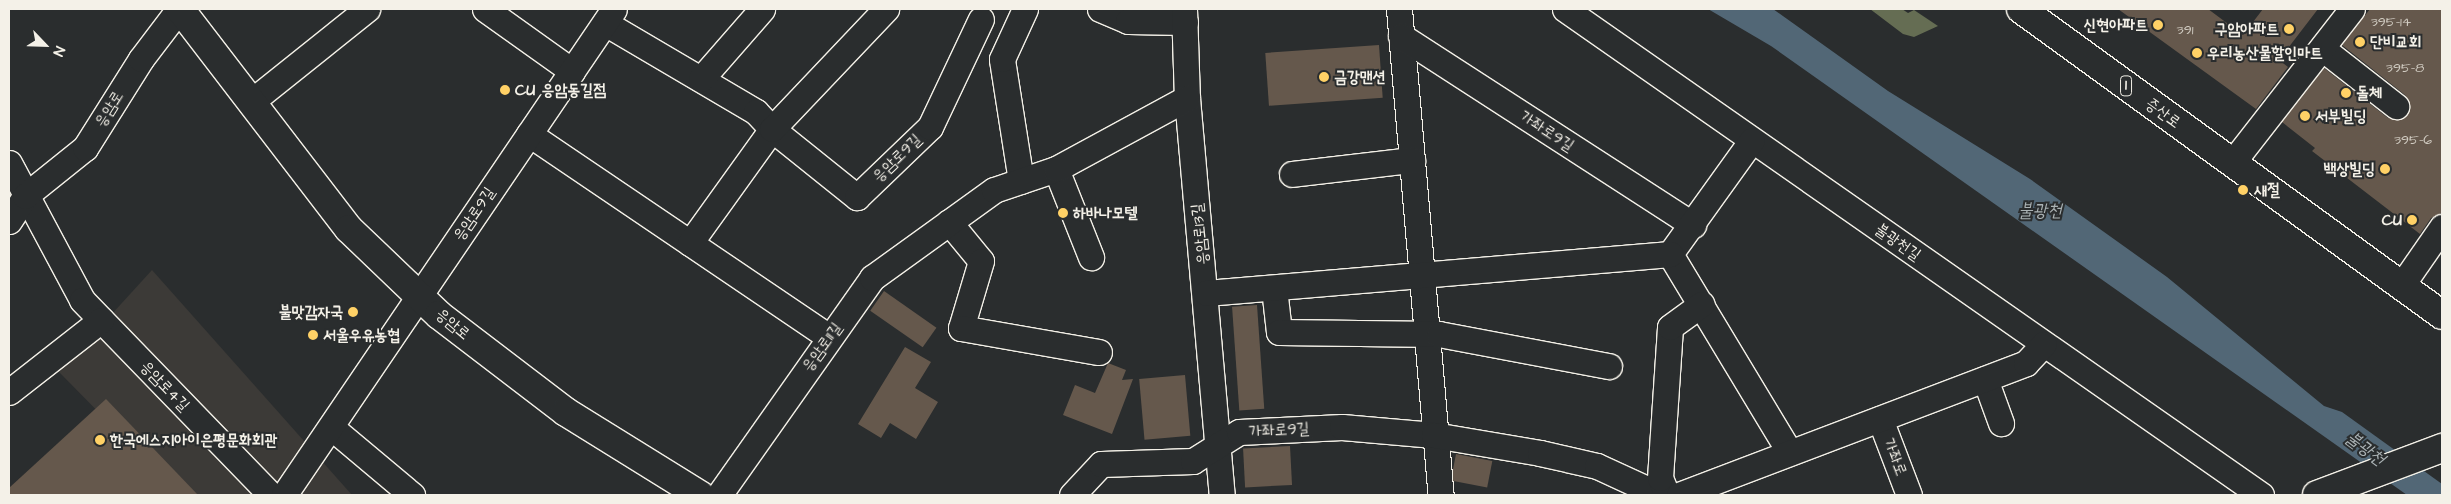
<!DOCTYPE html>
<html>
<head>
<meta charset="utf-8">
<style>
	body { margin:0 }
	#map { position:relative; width:2451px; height:504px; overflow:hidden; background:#2a2d2e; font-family:"Architects Daughter","Poor Story",sans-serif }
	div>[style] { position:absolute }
	.built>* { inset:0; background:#3c3a37 }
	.green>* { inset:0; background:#656d53 }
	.water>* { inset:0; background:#526776 }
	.building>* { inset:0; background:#65584c; transform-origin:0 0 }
	.roads { filter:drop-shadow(1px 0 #f4f1e8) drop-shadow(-1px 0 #f4f1e8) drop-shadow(0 1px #f4f1e8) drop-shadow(0 -1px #f4f1e8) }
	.minor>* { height:25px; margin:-12.5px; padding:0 12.5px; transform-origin:12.5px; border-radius:12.5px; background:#2a2d2e }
	.major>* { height:28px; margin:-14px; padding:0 14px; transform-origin:14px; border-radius:14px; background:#2a2d2e }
	.dots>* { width:14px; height:14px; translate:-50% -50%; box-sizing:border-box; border:2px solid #2a2d2e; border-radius:50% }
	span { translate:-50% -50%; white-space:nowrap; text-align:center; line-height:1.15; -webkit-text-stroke:4px #2a2d2e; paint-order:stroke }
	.number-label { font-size:14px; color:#d0cbc1 }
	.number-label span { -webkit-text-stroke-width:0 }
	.shield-label span { padding:1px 4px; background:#2a2d2e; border:1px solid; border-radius:4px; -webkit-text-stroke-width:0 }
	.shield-label { font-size:15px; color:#f4f1e8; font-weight:700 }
	.poi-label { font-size:16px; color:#f4f1e8; font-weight:700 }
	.right { translate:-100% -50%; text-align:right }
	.left { translate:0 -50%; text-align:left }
	.street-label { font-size:16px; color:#f4f1e8 }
	.water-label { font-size:18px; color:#abb3b5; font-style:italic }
	.frame { position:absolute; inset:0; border:10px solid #f4f1e8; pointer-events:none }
	.north { position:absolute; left:20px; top:20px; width:50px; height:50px; -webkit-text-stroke:4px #2a2d2e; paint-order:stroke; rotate:114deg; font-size:14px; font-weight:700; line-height:20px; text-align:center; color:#f4f1e8 }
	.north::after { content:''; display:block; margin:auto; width:18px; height:22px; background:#f4f1e8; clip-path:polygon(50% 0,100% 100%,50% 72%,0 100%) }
</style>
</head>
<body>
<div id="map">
	<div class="built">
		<i style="clip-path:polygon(152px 270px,352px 495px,180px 495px,59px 372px)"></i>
	</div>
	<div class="green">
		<i style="clip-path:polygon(1870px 9px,1902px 9px,1908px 13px,1914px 10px,1938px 26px,1914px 37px,1903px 34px)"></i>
	</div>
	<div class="water">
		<i style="clip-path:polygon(1708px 9px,1773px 9px,1888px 91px,2030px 179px,2167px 277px,2324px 406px,2342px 412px,2442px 484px,2442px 495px,2407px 495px,1771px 46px)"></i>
	</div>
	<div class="building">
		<i style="clip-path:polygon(2118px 9px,2208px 9px,2243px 35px,2263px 9px,2318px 9px,2279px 60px,2288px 67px,2256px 109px)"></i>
		<i style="clip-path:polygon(2370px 9px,2442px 9px,2442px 213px,2431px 218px,2420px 234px,2312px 151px,2315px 148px,2282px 122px,2324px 68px,2388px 118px,2401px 119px,2408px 114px,2409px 101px,2405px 95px,2342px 45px)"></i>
		<i style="left:1379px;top:45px;width:53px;height:114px;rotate:86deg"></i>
		<i style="left:884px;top:291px;width:64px;height:24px;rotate:35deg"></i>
		<i style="left:1257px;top:305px;width:104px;height:25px;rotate:86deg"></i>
		<i style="clip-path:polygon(905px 347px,931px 362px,915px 388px,938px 402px,916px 439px,890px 423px,881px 438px,858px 424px)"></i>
		<i style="clip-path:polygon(1108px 363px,1126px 370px,1122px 380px,1133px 379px,1112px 434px,1063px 415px,1075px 385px,1095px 393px)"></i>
		<i style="left:1185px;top:375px;width:61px;height:46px;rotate:85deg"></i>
		<i style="clip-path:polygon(106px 399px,198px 495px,9px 495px,9px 488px)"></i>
		<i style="left:1290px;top:446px;width:39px;height:47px;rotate:87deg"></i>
		<i style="left:1456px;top:454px;width:37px;height:27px;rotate:11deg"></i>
	</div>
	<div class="roads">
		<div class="minor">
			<i style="left:485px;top:9px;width:107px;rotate:35.5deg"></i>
			<i style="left:1100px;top:9px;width:30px;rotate:23deg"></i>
			<i style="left:1128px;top:21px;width:57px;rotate:1deg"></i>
			<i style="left:1184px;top:9px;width:89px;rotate:88.1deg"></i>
			<i style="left:1187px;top:98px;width:399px;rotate:85deg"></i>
			<i style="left:1399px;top:9px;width:488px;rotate:85.1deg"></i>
			<i style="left:1565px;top:9px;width:849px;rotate:34.93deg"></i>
			<i style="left:605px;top:23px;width:175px;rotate:30.5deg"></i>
			<i style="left:756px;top:112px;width:23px;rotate:47deg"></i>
			<i style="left:772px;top:129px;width:109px;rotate:38.7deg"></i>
			<i style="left:857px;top:197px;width:101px;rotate:-43.8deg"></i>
			<i style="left:930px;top:127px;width:119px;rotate:-64.7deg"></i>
			<i style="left:1401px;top:36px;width:348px;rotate:32.9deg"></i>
			<i style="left:2323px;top:49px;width:93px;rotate:38deg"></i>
			<i style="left:701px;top:79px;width:93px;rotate:-48.9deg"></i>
			<i style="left:251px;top:102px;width:149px;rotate:-38.7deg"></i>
			<i style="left:529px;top:134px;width:362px;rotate:34.1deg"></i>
			<i style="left:9px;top:163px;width:155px;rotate:61.9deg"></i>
			<i style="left:82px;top:300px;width:272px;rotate:45.9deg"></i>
			<i style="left:2232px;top:163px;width:195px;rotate:-52.1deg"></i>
			<i style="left:1056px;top:169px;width:95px;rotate:68.3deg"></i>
			<i style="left:1292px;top:174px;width:121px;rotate:-6.7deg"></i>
			<i style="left:1021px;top:181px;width:123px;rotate:-98.9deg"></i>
			<i style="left:1002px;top:59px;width:55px;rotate:-65.3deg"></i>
			<i style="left:9px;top:221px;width:30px;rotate:-57deg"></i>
			<i style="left:25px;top:196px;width:77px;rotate:-38.7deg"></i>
			<i style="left:85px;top:148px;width:105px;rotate:-57.8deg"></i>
			<i style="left:141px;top:59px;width:63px;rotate:-52.8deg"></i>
			<i style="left:949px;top:222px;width:50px;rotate:50.6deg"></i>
			<i style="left:981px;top:261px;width:70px;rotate:106.6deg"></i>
			<i style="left:961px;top:328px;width:140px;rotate:9.9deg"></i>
			<i style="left:690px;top:243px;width:140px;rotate:-54.3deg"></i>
			<i style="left:772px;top:129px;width:166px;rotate:-46.5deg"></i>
			<i style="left:1670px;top:254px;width:232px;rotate:58.9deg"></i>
			<i style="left:1670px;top:254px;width:140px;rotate:-54.3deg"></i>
			<i style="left:2401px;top:286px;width:72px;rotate:-55.2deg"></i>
			<i style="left:1274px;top:288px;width:44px;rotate:83.5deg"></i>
			<i style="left:1279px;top:332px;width:160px;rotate:0.7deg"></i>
			<i style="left:1439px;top:334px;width:173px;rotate:10.7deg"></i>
			<i style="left:1206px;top:293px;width:466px;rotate:-4.8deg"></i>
			<i style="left:1985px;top:379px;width:47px;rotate:70deg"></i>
			<i style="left:9px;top:392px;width:117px;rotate:-38deg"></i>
			<i style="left:1880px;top:419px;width:81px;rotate:69.1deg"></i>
			<i style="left:331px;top:427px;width:106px;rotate:40deg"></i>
			<i style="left:284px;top:495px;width:587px;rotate:-55.82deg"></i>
			<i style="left:719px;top:495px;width:266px;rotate:-54.8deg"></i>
			<i style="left:872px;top:278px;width:150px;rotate:-35.8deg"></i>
			<i style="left:994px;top:190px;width:65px;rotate:-18.7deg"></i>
			<i style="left:1056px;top:169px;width:149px;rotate:-28.5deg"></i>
			<i style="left:1072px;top:495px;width:42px;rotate:-46.9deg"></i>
			<i style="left:1101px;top:464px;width:92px;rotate:-1.9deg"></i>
			<i style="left:1193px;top:461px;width:54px;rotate:-32.2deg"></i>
			<i style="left:1239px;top:432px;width:103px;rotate:-2.8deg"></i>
			<i style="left:1342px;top:427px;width:92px;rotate:5deg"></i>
			<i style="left:1434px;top:435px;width:108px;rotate:9.6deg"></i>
			<i style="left:1540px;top:453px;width:58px;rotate:12.8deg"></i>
			<i style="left:1597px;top:466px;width:69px;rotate:24.7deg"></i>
			<i style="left:1667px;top:495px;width:18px;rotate:-112deg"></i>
			<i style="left:1660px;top:478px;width:151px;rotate:-86.2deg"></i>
			<i style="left:1670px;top:327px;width:39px;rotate:-36deg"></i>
			<i style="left:1679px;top:495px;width:371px;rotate:-20.8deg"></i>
			<i style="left:2026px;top:363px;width:26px;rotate:-47deg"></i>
		</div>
		<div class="major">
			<i style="left:180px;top:9px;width:277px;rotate:52.5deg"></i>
			<i style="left:349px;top:229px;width:124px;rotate:43.7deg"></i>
			<i style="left:439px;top:315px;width:160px;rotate:37.4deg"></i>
			<i style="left:566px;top:412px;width:158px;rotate:31.8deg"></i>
			<i style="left:2021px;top:9px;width:520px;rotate:36.01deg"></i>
			<i style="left:2317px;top:495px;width:134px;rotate:-20.6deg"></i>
		</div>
	</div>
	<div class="dots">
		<i style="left:2158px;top:25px;background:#ffd166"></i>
		<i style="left:2289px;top:29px;background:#ffd166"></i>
		<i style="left:2360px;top:42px;background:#ffd166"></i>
		<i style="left:2197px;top:53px;background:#ffd166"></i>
		<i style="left:1324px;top:77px;background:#ffd166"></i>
		<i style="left:505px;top:90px;background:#ffd166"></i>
		<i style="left:2346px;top:93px;background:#ffd166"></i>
		<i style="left:2305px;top:116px;background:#ffd166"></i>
		<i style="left:2385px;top:169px;background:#ffd166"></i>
		<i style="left:2243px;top:190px;background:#ffd166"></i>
		<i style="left:1063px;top:213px;background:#ffd166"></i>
		<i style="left:2412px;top:220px;background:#ffd166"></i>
		<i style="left:353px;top:312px;background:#ffd166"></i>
		<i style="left:313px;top:335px;background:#ffd166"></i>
		<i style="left:100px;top:440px;background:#ffd166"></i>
	</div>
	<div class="number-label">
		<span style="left:2391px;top:22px">395-14</span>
		<span style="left:2185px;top:30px">391</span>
		<span style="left:2405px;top:68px">395-8</span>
		<span style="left:2413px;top:140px">395-6</span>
	</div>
	<div class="shield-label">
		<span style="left:2126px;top:86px">1</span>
	</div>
	<div class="poi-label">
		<span class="right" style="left:2148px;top:25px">신현아파트</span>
		<span class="right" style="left:2279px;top:29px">구암아파트</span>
		<span class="left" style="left:2370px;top:42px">단비교회</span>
		<span class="left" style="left:2207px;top:53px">우리농산물할인마트</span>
		<span class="left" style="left:1334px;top:77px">금강맨션</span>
		<span class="left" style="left:515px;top:90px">CU 응암동길점</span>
		<span class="left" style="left:2356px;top:93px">돌체</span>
		<span class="left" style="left:2315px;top:116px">서부빌딩</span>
		<span class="right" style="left:2375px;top:169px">백상빌딩</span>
		<span class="left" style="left:2254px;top:190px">새절</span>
		<span class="left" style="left:1073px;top:213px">하바나모텔</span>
		<span class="right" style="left:2402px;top:220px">CU</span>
		<span class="right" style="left:343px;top:312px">불맛감자국</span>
		<span class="left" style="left:323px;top:335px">서울우유농협</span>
		<span class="left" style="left:110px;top:440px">한국에스지아이은평문화회관</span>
	</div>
	<div class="street-label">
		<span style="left:109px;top:109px;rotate:-58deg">응암로</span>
		<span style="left:2163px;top:113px;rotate:36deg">증산로</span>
		<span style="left:1547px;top:131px;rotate:33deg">가좌로9길</span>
		<span style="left:897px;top:158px;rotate:-44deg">응암로9길</span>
		<span style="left:474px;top:214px;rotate:-56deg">응암로9길</span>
		<span style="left:1200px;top:234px;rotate:-96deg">응암로13길</span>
		<span style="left:1898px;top:242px;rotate:35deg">불광천길</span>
		<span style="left:453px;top:324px;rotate:40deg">응암로</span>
		<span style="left:822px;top:347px;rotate:-54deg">응암로11길</span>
		<span style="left:165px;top:386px;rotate:46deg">응암로4길</span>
		<span style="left:1279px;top:430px;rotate:-3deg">가좌로9길</span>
		<span style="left:1895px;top:457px;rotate:69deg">가좌로</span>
	</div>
	<div class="water-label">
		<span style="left:2040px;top:211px">불광천</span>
		<span style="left:2365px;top:449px;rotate:37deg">불광천</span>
	</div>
	<div class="frame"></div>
	<div class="north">N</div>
</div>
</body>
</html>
